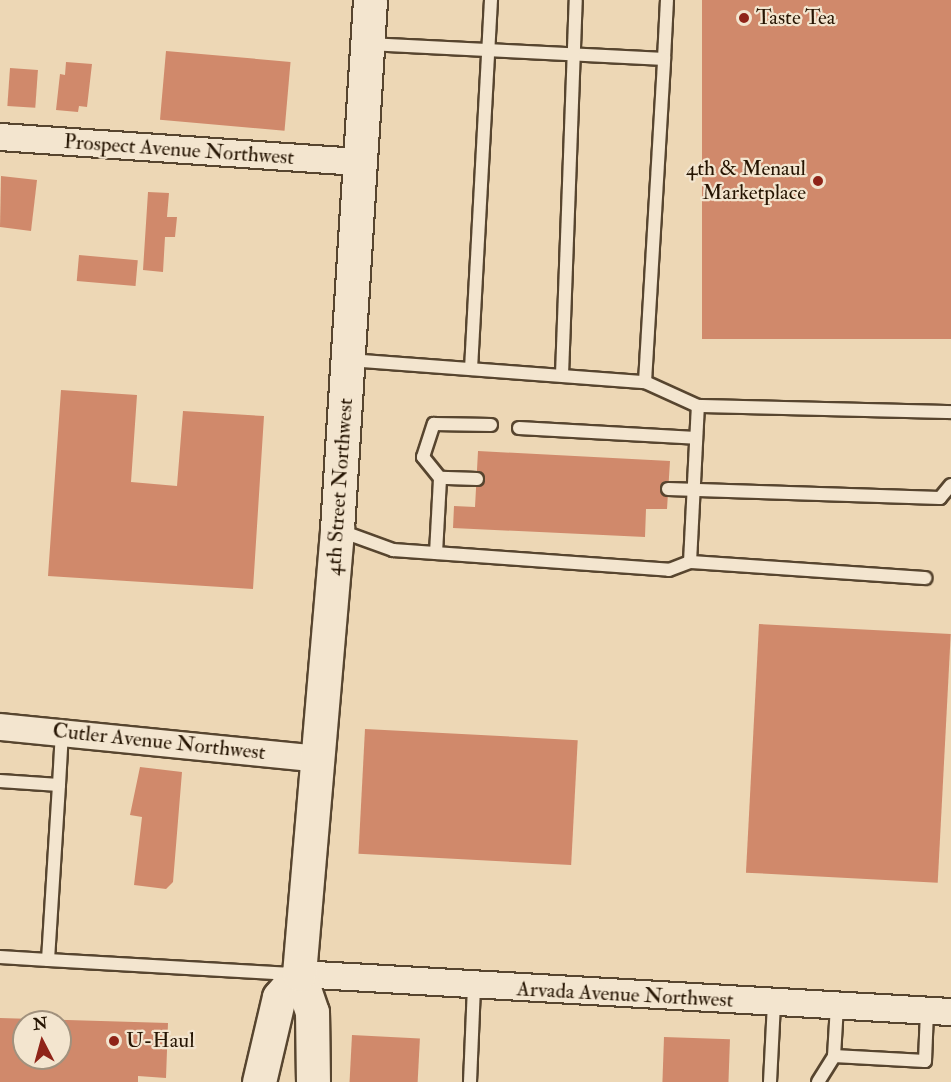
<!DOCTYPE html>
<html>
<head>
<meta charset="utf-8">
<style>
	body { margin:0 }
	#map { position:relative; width:951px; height:1082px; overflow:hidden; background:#edd7b5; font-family:"IM FELL Double Pica",serif }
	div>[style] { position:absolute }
	.building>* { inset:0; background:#d0896b; transform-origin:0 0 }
	.roads { filter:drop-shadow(2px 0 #57452f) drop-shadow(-2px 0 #57452f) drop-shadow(0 2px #57452f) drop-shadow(0 -2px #57452f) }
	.lane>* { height:12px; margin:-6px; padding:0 6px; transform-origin:6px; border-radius:6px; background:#f3e5cf }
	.street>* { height:26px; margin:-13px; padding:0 13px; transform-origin:13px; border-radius:13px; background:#f3e5cf }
	.secondary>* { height:33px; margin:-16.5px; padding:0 16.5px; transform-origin:16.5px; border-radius:16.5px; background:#f3e5cf }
	.dots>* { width:16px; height:16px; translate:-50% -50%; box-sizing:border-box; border:3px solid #f3e5cf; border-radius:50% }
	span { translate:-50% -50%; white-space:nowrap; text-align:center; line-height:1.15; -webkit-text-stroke:4.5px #f3e5cf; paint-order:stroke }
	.poi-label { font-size:21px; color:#251402 }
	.left { translate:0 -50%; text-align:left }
	.right { translate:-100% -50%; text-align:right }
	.street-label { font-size:21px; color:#251402 }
	.north { position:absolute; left:12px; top:1010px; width:60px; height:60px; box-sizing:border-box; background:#f3e5cf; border:2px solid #a1917d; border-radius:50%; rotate:354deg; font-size:16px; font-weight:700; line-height:24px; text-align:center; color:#251402 }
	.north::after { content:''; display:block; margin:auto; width:21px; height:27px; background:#8f2418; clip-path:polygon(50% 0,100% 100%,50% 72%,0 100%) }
</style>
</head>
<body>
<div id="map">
	<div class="building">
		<i style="left:702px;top:0;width:249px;height:339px"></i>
		<i style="left:166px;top:51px;width:125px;height:69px;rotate:5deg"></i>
		<i style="clip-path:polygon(66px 62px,92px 64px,87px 107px,79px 106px,78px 112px,56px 110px,60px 74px,65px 75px)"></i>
		<i style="left:10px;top:68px;width:28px;height:38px;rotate:4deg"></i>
		<i style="clip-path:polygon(1px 176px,37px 180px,31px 231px,0 227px)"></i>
		<i style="clip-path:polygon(148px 192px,169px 193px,167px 217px,177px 217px,175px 237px,165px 237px,163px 272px,143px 270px)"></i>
		<i style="left:79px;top:255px;width:59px;height:26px;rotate:5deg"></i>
		<i style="clip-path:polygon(61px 390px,137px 395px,131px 482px,177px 486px,183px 411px,264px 416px,253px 589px,48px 576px)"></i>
		<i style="clip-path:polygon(478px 451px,670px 461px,667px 509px,646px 509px,645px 537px,453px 528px,454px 506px,475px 507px)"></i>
		<i style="left:759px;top:624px;width:192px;height:249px;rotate:3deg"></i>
		<i style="left:365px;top:729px;width:213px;height:125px;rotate:3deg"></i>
		<i style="clip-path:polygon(140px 767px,182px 772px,173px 882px,166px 889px,134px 885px,142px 817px,130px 815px)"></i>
		<i style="clip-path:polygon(evenodd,0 1018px,168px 1023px,166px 1078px,138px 1076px,138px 1082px,0 1082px,0 1018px,24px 1022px,60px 1022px,60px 1058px,24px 1058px,24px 1022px)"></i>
		<i style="left:352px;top:1035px;width:68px;height:47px;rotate:3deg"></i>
		<i style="left:664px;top:1037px;width:66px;height:45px;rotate:2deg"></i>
	</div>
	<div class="roads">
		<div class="lane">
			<i style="left:369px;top:44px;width:295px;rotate:2.9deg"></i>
			<i style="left:664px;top:59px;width:59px;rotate:-87.1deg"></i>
			<i style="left:349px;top:360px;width:297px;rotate:4.3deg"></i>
			<i style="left:645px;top:382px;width:58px;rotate:24.4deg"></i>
			<i style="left:698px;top:406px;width:253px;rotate:1.4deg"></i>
			<i style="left:471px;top:369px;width:370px;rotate:-86.9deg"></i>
			<i style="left:562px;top:375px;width:375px;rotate:-87.9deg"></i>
			<i style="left:645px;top:382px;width:324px;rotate:-86.6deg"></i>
			<i style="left:519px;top:428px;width:177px;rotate:3.2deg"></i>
			<i style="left:477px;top:479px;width:37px;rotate:-178deg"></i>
			<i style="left:440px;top:478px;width:27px;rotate:-129deg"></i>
			<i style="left:423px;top:457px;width:35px;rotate:-72deg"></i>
			<i style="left:434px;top:424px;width:57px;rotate:1deg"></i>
			<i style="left:668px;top:489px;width:272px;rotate:1.9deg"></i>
			<i style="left:940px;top:498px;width:17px;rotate:-50deg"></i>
			<i style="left:338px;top:530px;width:59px;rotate:20deg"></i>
			<i style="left:393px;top:550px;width:277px;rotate:4.1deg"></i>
			<i style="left:669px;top:570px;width:22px;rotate:-21deg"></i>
			<i style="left:690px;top:562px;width:156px;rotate:-87.1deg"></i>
			<i style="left:436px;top:553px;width:75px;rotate:-86.9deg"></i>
			<i style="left:690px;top:562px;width:236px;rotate:3.9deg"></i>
			<i style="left:0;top:781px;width:59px;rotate:3.9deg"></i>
			<i style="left:59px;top:785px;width:175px;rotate:93.6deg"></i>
			<i style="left:48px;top:960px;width:244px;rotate:3.3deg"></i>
			<i style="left:59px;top:785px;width:53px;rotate:-86.8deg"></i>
			<i style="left:0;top:957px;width:48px;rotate:3.6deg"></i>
			<i style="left:834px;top:1056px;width:91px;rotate:3.1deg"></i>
			<i style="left:925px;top:1061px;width:50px;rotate:-87.7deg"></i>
			<i style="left:470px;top:1082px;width:94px;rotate:-87.6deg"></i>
			<i style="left:770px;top:1082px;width:80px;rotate:-87.1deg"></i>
			<i style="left:818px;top:1082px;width:31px;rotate:-58deg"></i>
			<i style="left:834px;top:1056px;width:50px;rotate:-86.6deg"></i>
		</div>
		<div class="street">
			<i style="left:0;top:137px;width:360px;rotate:4deg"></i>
			<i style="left:0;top:727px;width:320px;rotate:5.7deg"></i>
			<i style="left:299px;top:974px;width:653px;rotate:3.34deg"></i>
		</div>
		<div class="secondary">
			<i style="left:259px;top:1082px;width:87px;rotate:-76.8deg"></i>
			<i style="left:279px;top:997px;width:30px;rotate:-49deg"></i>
			<i style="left:313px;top:1082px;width:70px;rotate:-90.8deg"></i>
			<i style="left:312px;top:1012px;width:40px;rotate:-108.9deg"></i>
			<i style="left:299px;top:974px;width:447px;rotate:-85.1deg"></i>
			<i style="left:337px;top:529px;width:530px;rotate:-86.43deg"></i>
		</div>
	</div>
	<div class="dots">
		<i style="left:744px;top:18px;background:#8f2418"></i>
		<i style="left:818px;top:181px;background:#8f2418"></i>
		<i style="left:114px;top:1041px;background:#8f2418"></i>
	</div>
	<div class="poi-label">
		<span class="left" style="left:756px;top:18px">Taste Tea</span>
		<span class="right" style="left:806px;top:181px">4th &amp; Menaul<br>Marketplace</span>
		<span class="left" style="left:126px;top:1041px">U-Haul</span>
	</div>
	<div class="street-label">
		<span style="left:179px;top:150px;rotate:4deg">Prospect Avenue Northwest</span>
		<span style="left:340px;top:487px;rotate:-86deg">4th Street Northwest</span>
		<span style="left:159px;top:742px;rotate:6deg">Cutler Avenue Northwest</span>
		<span style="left:625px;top:995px;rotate:3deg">Arvada Avenue Northwest</span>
	</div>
	<div class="north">N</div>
</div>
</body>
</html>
